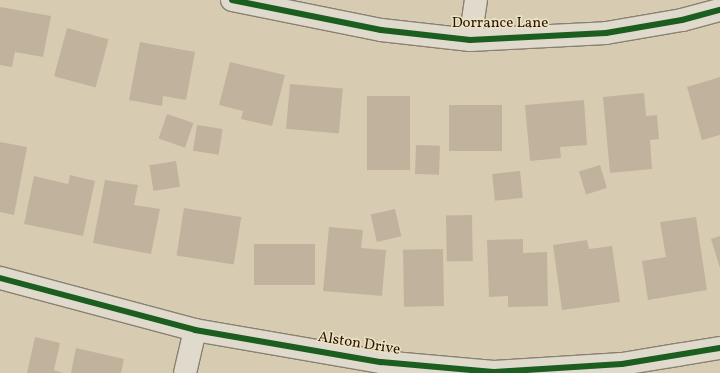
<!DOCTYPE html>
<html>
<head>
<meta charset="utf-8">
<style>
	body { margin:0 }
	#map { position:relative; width:720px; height:373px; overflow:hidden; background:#d7ccb1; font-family:Vollkorn,serif }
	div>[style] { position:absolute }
	.building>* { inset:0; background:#c1b29d; transform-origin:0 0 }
	.roads { filter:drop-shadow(1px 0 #888170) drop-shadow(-1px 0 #888170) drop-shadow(0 1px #888170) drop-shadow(0 -1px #888170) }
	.minor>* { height:22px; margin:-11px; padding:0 11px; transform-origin:11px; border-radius:11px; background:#e0dacc }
	.tertiary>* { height:22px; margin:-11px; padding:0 11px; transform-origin:11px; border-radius:11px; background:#e0dacc }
	.cycleway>* { height:6px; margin:-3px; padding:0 3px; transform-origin:3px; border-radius:3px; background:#1b5e20 }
	span { translate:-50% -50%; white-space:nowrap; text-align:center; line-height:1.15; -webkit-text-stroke:3px #efe2c3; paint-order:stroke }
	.street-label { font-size:15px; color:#241908 }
</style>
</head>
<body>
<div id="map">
	<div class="building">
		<i style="clip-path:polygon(0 7px,51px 16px,43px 57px,15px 52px,12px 67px,0 65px)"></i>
		<i style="left:67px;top:28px;width:43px;height:50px;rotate:15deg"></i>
		<i style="clip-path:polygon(140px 42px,195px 52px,186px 100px,163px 96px,162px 106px,129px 100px)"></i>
		<i style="clip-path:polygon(230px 62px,285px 75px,272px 126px,241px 119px,243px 111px,219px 105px)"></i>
		<i style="clip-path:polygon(720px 77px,720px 135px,702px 140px,687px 87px)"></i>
		<i style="left:290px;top:84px;width:53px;height:45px;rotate:5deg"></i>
		<i style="clip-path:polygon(644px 93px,646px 116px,657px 115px,659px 139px,650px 140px,652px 169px,610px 173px,603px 97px)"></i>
		<i style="left:367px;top:96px;width:43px;height:74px"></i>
		<i style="clip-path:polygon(584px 100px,587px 145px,560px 147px,561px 158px,530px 161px,525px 105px)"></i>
		<i style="left:502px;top:105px;width:46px;height:53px;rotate:90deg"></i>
		<i style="left:167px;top:114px;width:28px;height:26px;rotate:19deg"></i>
		<i style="left:197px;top:125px;width:26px;height:26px;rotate:9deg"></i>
		<i style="clip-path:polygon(0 142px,27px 147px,14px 215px,0 212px)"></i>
		<i style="left:416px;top:145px;width:24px;height:29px;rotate:2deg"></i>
		<i style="left:176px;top:161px;width:26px;height:27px;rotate:81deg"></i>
		<i style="left:600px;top:165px;width:24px;height:22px;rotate:73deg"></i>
		<i style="left:520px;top:171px;width:27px;height:28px;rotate:84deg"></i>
		<i style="clip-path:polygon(70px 175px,95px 181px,83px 236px,24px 224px,34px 176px,68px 184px)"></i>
		<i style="clip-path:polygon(105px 180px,138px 185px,134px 205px,160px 209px,151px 254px,93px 243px)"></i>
		<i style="left:184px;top:208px;width:58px;height:48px;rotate:9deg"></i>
		<i style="left:395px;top:209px;width:28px;height:25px;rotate:77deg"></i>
		<i style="left:472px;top:215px;width:46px;height:26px;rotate:89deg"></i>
		<i style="clip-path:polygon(696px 217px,707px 290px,648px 300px,642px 261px,666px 257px,660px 222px)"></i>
		<i style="clip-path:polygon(329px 227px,363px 230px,361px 248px,386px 250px,382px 296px,323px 291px)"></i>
		<i style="clip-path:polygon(720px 236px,720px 268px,711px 239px)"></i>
		<i style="clip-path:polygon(523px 239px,523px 253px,547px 252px,548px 306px,508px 307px,508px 296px,489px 297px,487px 240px)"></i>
		<i style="clip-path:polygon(587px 240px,589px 249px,612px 246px,620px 302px,562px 310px,553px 245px)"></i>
		<i style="left:315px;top:244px;width:41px;height:61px;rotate:90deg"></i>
		<i style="left:443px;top:249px;width:57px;height:40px;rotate:89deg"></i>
		<i style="clip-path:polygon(35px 337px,60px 343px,54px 370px,63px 373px,27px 373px)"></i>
		<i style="clip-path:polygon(76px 348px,124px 359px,121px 373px,71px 373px)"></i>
	</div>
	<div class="roads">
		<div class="minor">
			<i style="left:470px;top:40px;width:40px;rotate:-81.5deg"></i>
			<i style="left:0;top:278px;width:202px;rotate:14.9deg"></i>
			<i style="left:195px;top:330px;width:189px;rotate:9.8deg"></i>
			<i style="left:381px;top:362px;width:113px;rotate:5.1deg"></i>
			<i style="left:494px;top:372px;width:128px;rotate:-3.6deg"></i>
			<i style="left:622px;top:364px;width:99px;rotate:-9.3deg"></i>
			<i style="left:185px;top:373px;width:44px;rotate:-76.9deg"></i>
		</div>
		<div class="tertiary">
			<i style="left:232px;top:0;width:152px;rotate:11.4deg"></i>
			<i style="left:381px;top:30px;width:90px;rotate:6.4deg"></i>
			<i style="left:470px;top:40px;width:136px;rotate:-2.9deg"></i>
			<i style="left:606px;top:33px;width:77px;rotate:-9.7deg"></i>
			<i style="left:682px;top:20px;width:39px;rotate:-15deg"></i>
		</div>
	</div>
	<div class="cycleway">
		<i style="left:232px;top:0;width:152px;rotate:11.4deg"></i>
		<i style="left:381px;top:30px;width:90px;rotate:6.4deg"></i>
		<i style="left:470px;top:40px;width:136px;rotate:-2.9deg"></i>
		<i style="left:606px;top:33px;width:77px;rotate:-9.7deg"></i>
		<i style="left:682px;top:20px;width:39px;rotate:-15deg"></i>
		<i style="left:0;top:278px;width:202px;rotate:14.9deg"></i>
		<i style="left:195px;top:330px;width:189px;rotate:9.8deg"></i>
		<i style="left:381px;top:362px;width:113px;rotate:5.1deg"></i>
		<i style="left:494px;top:372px;width:128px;rotate:-3.6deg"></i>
		<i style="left:622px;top:364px;width:99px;rotate:-9.3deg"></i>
	</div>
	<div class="street-label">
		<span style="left:500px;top:24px">Dorrance Lane</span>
		<span style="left:359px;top:344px;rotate:9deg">Alston Drive</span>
	</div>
</div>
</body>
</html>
